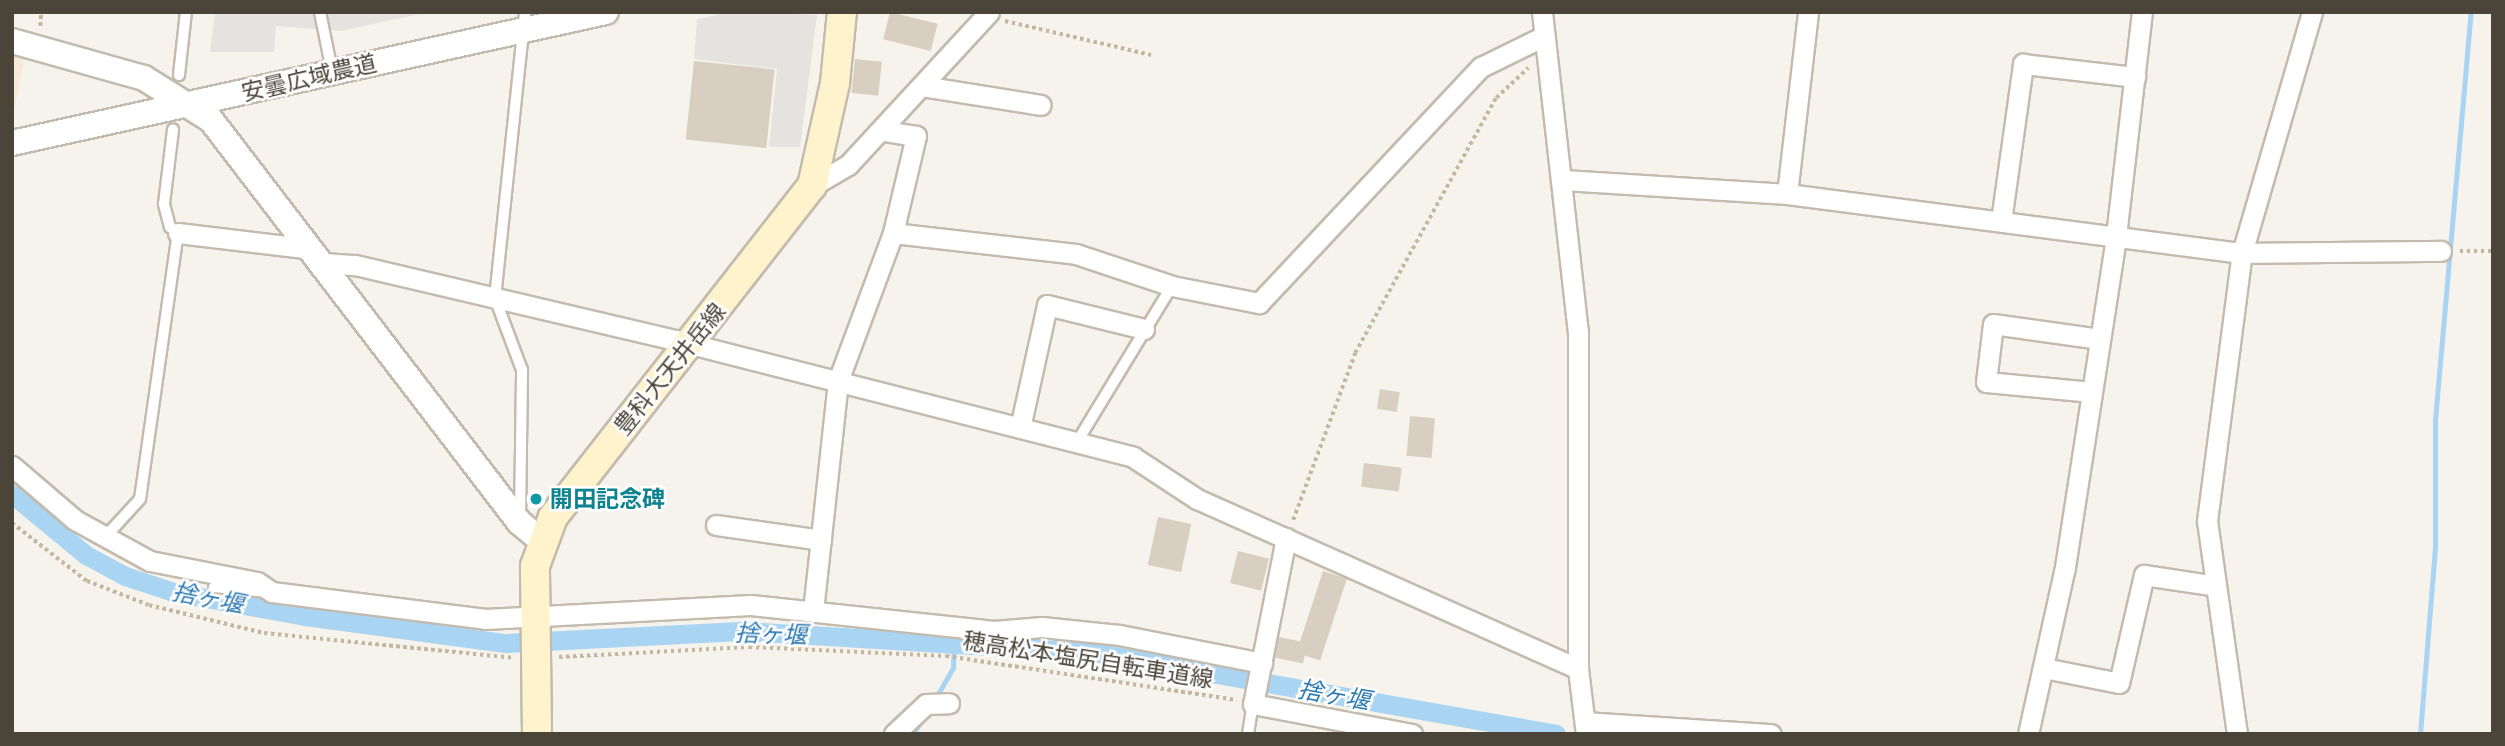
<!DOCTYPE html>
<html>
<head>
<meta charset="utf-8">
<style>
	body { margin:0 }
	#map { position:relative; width:2505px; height:746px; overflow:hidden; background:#f6f3ec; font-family:"Space Grotesk","Noto Sans JP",sans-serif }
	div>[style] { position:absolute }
	.commercial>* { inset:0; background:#f7ead8 }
	.parking>* { inset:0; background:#e5e3e0 }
	.stream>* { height:5px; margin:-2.5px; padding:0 2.5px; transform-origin:2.5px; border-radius:2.5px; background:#a9d4f2 }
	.canal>* { height:19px; margin:-9.5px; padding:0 9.5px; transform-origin:9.5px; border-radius:9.5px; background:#a9d4f2 }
	.building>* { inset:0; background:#d8cfc1; transform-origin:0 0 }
	.path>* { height:3.5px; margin-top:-1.75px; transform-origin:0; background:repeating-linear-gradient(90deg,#c4b79f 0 3.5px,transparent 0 7px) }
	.roads { filter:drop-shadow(2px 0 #c2bbae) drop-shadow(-2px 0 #c2bbae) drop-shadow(0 2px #c2bbae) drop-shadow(0 -2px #c2bbae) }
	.service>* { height:10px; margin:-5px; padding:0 5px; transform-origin:5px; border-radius:5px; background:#fff }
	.minor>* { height:19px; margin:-9.5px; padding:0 9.5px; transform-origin:9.5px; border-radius:9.5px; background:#fff }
	.tertiary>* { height:24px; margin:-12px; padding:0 12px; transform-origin:12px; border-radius:12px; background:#fff }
	.secondary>* { height:28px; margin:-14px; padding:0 14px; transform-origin:14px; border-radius:14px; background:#fff3cd }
	.dots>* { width:19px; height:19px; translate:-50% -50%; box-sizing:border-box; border:4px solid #fff; border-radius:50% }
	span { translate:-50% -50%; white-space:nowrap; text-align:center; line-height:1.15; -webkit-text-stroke:5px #fff; paint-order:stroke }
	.street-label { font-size:23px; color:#4b4439 }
	.culture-label { font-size:23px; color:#0d838f; font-weight:700 }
	.left { translate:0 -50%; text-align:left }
	.water-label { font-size:24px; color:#2e7ab2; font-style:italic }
	.frame { position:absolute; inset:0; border:14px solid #4b4439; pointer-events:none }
</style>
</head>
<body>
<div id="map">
	<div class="commercial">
		<div style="clip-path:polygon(12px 53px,25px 56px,12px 121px)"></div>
	</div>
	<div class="parking">
		<div style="clip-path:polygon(215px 12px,429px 12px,340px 31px,276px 26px,274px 52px,210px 52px)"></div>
		<div style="clip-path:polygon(733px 12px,817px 15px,800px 147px,769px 147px,777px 69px,694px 59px,697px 19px)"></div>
	</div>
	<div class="stream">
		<div style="left:935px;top:699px;width:36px;rotate:-60deg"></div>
		<div style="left:953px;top:668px;width:24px;rotate:-88deg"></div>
		<div style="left:913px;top:734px;width:17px;rotate:-59deg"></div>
		<div style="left:2420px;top:734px;width:188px;rotate:-85.4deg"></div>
		<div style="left:2435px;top:547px;width:127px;rotate:-90deg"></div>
		<div style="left:2435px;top:420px;width:410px;rotate:-85deg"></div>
	</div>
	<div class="canal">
		<div style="left:12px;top:494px;width:96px;rotate:39.5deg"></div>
		<div style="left:86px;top:555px;width:44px;rotate:28.3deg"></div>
		<div style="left:125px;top:576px;width:51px;rotate:18.4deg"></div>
		<div style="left:173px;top:592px;width:134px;rotate:10.3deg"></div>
		<div style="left:305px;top:616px;width:202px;rotate:7.7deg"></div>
		<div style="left:505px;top:643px;width:240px;rotate:-2.9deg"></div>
		<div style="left:745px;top:631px;width:348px;rotate:3.5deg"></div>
		<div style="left:1092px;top:652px;width:471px;rotate:10deg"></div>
	</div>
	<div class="building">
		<div style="left:890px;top:12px;width:49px;height:28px;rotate:14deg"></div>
		<div style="left:855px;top:59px;width:27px;height:34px;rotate:6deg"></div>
		<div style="left:694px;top:61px;width:81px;height:79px;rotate:6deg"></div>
		<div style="left:1380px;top:389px;width:20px;height:20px;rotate:9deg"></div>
		<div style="left:1410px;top:416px;width:25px;height:40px;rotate:5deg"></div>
		<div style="left:1364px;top:463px;width:38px;height:24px;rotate:7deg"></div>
		<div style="left:1158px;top:517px;width:34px;height:49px;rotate:12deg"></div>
		<div style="left:1238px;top:551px;width:32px;height:33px;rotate:14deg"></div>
		<div style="left:1323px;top:571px;width:25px;height:86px;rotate:18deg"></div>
		<div style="left:1279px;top:637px;width:29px;height:21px;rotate:12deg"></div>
	</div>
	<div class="path">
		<div style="left:1005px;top:21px;width:150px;rotate:13.1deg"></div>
		<div style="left:40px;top:26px;width:14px;rotate:-86deg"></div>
		<div style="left:2460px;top:251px;width:33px"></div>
		<div style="left:1293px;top:520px;width:178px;rotate:-69.6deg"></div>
		<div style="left:1355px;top:353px;width:291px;rotate:-61.1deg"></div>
		<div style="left:1496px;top:98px;width:44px;rotate:-43.2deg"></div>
		<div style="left:12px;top:523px;width:95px;rotate:37.7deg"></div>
		<div style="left:87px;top:581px;width:66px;rotate:21.2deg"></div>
		<div style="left:149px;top:605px;width:118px;rotate:13.7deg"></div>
		<div style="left:264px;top:633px;width:250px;rotate:5.7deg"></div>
		<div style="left:559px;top:657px;width:190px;rotate:-3deg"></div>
		<div style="left:749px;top:647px;width:197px;rotate:2.6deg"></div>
		<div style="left:946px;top:656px;width:294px;rotate:8.6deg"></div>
	</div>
	<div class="roads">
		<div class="service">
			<div style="left:320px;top:12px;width:60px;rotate:78.5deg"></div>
			<div style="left:179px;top:75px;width:63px;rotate:-83.7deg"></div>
			<div style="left:1077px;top:442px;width:183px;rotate:-58.7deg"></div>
			<div style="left:520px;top:518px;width:148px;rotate:-89.2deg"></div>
			<div style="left:522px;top:370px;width:77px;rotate:-110.6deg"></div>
			<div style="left:495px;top:298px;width:288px;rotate:-84deg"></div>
			<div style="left:106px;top:536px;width:50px;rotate:-47.4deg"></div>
			<div style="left:140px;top:499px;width:269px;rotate:-81.9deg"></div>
			<div style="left:178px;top:233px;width:10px;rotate:-143deg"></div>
			<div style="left:170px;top:227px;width:24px;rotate:-105deg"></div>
			<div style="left:164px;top:204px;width:75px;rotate:-83.1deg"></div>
			<div style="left:214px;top:587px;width:54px;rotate:5.3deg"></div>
			<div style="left:1248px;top:734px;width:30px;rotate:-81deg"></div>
		</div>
		<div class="minor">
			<div style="left:1542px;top:12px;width:321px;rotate:83.6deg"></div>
			<div style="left:1578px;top:331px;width:338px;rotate:90deg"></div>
			<div style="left:1578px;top:669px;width:65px;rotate:83deg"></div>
			<div style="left:922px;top:86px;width:120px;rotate:9.1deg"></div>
			<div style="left:1565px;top:180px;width:222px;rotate:3.6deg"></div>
			<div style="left:1787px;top:194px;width:459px;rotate:7.4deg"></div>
			<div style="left:2242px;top:253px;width:199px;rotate:-0.6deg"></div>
			<div style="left:812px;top:186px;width:42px;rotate:-30.3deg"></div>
			<div style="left:848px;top:165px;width:208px;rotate:-47.3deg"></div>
			<div style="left:1787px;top:194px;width:183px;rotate:-83.4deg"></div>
			<div style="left:2001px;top:221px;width:159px;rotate:-82deg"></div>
			<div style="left:2023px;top:64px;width:113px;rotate:6.6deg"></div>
			<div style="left:178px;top:233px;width:136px;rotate:6.8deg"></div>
			<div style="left:893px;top:233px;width:184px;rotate:6.5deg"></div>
			<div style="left:1076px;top:254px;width:101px;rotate:18.4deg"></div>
			<div style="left:1172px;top:286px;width:89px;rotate:11.1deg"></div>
			<div style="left:1259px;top:303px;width:324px;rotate:-46.8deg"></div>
			<div style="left:1481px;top:67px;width:70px;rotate:-26.2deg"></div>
			<div style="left:324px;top:263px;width:31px;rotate:4deg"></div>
			<div style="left:355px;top:265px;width:329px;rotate:13.2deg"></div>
			<div style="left:675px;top:340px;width:473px;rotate:14.3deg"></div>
			<div style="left:1133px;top:457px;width:77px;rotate:33.3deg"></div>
			<div style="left:1197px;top:499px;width:417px;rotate:24deg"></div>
			<div style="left:2092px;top:392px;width:106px;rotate:-174.6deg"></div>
			<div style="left:1986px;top:382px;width:58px;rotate:-83.1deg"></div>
			<div style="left:1993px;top:324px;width:108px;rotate:8deg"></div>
			<div style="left:1020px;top:428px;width:126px;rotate:-77.6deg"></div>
			<div style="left:1047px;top:305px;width:100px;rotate:13.9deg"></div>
			<div style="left:12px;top:466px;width:83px;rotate:40.6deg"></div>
			<div style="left:75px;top:520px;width:85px;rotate:28.7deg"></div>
			<div style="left:150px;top:561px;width:109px;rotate:11.1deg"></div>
			<div style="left:257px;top:582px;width:18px;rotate:34deg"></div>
			<div style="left:272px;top:592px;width:215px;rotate:7.2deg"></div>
			<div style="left:485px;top:619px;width:266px;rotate:-3deg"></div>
			<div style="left:751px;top:605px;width:244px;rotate:6.1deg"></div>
			<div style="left:994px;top:631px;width:48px;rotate:-4.8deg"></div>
			<div style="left:1042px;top:627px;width:77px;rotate:5.9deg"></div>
			<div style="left:1119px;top:635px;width:146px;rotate:11.1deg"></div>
			<div style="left:716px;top:525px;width:106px;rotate:8.1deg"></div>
			<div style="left:1286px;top:538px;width:169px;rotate:101.2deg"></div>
			<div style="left:1253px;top:704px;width:162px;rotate:10.7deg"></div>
			<div style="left:813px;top:611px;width:231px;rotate:-83.8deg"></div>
			<div style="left:838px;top:381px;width:158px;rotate:-69.6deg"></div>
			<div style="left:893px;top:233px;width:100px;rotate:-76.7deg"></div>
			<div style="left:916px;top:136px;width:36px;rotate:-171deg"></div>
			<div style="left:2044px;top:668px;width:76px;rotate:11.3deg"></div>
			<div style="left:2119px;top:683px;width:111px;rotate:-77deg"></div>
			<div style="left:2144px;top:575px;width:68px;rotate:8.5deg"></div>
			<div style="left:1585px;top:722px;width:186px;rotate:3.7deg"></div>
			<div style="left:894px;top:734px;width:44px;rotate:-43.2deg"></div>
			<div style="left:926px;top:704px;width:23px;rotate:-2deg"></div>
			<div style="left:2028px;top:734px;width:171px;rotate:-77.5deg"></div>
			<div style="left:2065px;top:567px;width:335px;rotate:-81.2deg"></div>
			<div style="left:2116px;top:236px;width:226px;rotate:-83.4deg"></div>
			<div style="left:2237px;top:734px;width:215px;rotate:-98deg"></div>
			<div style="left:2207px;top:521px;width:270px;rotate:-82.6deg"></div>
			<div style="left:2242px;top:253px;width:251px;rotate:-73.8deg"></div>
		</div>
		<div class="tertiary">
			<div style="left:12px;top:41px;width:137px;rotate:15.7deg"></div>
			<div style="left:144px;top:78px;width:79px;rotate:32.1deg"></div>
			<div style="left:211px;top:120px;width:506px;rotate:52.54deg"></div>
			<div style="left:519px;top:522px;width:31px;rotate:40deg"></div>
			<div style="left:12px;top:143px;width:608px;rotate:-12.44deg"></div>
		</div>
		<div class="secondary">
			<div style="left:537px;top:734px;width:168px;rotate:-90.7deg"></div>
			<div style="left:535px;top:566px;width:52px;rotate:-69.8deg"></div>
			<div style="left:553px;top:517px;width:420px;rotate:-52deg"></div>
			<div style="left:812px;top:186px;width:106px;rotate:-77.4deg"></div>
			<div style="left:835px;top:83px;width:71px;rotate:-84.4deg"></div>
		</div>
	</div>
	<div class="dots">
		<div style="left:536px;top:499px;background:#0f9aa8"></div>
	</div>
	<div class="street-label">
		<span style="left:309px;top:78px;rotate:-13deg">安曇広域農道</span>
		<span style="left:670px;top:369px;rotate:-51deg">豊科大天井岳線</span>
		<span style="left:1088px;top:660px;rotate:9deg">穂高松本塩尻自転車道線</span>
	</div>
	<div class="culture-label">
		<span class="left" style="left:550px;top:499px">開田記念碑</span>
	</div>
	<div class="water-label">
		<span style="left:208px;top:598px;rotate:11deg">捨ヶ堰</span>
		<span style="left:771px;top:634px;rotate:2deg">捨ヶ堰</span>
		<span style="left:1334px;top:695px;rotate:10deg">捨ヶ堰</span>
	</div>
	<div class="frame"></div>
</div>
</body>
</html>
